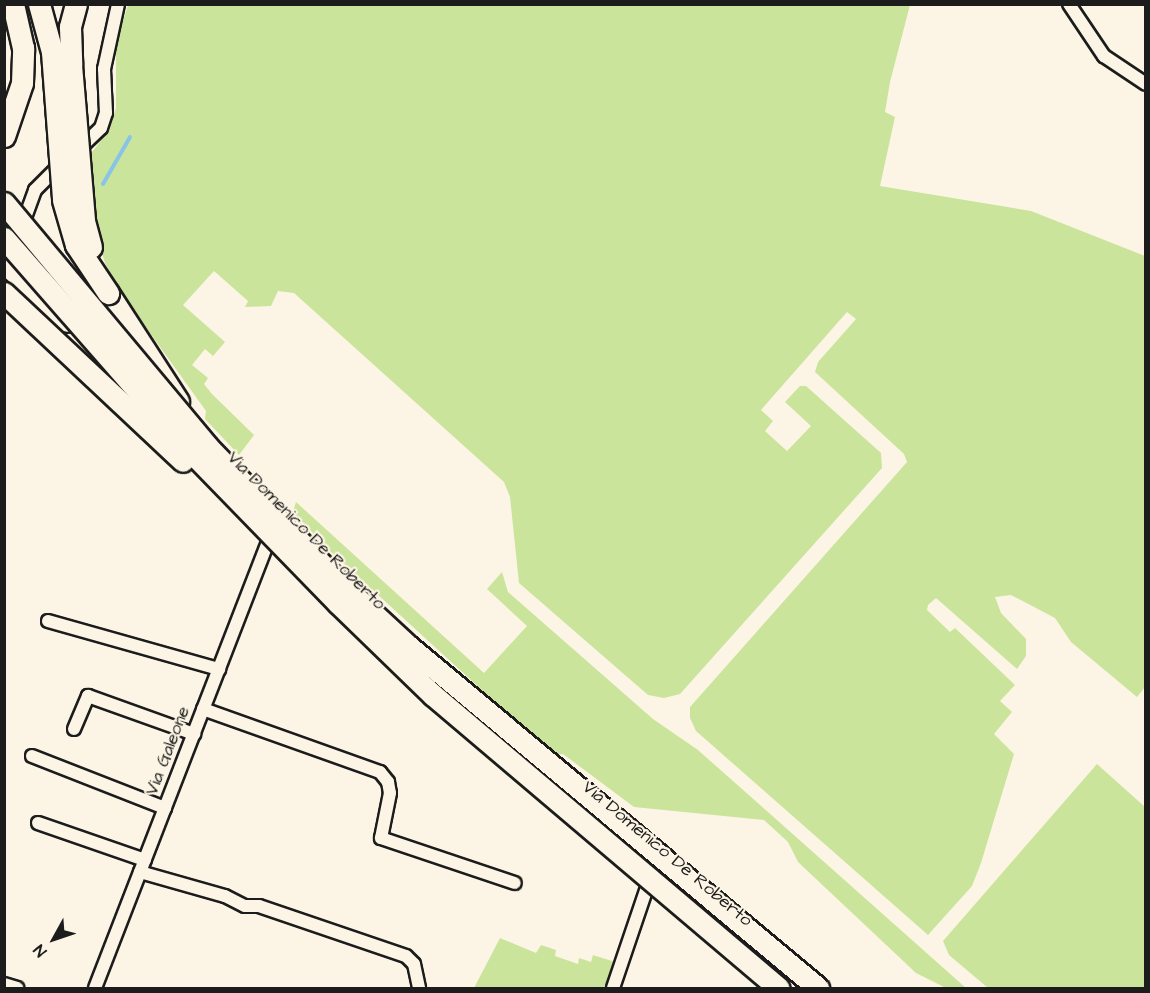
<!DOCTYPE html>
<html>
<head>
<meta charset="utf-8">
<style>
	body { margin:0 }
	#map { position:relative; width:1150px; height:993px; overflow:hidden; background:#fcf5e5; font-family:"Architects Daughter",sans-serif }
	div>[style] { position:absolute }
	.green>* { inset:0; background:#cbe49b }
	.stream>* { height:4px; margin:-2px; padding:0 2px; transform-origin:2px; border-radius:2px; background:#88c4e8 }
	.roads { filter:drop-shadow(2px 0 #1c1c1c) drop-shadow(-2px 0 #1c1c1c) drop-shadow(0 2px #1c1c1c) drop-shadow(0 -2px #1c1c1c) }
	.street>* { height:12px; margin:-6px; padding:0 6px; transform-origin:6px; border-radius:6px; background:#fcf5e5 }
	.highway>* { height:21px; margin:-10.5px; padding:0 10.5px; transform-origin:10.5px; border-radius:10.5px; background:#fcf5e5 }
	.bridges { filter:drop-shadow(2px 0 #1c1c1c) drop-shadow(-2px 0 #1c1c1c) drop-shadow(0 2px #1c1c1c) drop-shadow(0 -2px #1c1c1c) }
	.highway-bridge>* { height:21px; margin:-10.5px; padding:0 10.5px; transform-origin:10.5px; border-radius:10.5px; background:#fcf5e5 }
	span { translate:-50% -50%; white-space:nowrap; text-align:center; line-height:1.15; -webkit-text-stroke:4.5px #fcf5e5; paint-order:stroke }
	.street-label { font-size:18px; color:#1c1c1c }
	.frame { position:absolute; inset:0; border:6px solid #1c1c1c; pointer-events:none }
	.north { position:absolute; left:24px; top:909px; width:60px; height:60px; -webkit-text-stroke:4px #fcf5e5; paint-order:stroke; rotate:230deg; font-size:16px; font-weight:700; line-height:24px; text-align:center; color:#1c1c1c }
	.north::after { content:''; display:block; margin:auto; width:21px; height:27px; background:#1c1c1c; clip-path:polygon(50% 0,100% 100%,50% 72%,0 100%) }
</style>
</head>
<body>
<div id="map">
	<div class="green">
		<div style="clip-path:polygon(128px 5px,910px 5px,890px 82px,885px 112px,895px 117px,880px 186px,1031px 211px,1145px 256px,1145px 687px,1137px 697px,1071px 642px,1055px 618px,1011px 595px,995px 597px,1001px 613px,1026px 639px,1026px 656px,1017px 669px,936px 598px,928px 605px,927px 610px,950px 632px,955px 628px,1015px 685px,1000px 701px,1012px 712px,994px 734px,1014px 754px,981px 863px,972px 886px,928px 935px,696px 731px,690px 718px,690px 707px,907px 462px,904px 454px,815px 372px,818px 362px,856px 319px,847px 312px,761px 410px,773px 421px,765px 431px,787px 451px,811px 426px,785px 402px,800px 386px,806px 386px,881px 453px,882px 468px,680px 694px,664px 698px,648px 695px,519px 583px,510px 497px,504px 482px,294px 293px,278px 291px,271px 306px,245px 307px,248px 301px,214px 271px,183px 305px,225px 342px,213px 356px,205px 349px,192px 365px,208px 378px,204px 384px,212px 394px,254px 435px,239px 455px,205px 419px,206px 411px,122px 294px,105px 263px,92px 220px,89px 156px,109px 130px,116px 108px,116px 43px)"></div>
		<div style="clip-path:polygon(296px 502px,484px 673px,527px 626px,487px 589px,502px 572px,508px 592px,653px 719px,698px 750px,966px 988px,946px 988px,916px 973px,798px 862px,788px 842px,764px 820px,634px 807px,563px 754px,553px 755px,330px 551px,293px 512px)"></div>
		<div style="clip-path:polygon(1097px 764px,1145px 807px,1145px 988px,988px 988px,949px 955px,943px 941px)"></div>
		<div style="clip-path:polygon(500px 938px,536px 953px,541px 945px,556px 950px,555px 956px,578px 964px,579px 958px,591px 962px,593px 955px,615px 962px,606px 988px,474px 988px)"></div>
	</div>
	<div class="stream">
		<div style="left:103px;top:184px;width:54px;rotate:-60.1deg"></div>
	</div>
	<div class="roads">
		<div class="street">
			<div style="left:1069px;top:4px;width:63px;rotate:56.1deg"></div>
			<div style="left:1104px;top:56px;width:50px;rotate:33.7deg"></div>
			<div style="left:77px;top:151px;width:33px;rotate:-44deg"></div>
			<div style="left:101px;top:128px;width:16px;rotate:-72deg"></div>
			<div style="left:106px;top:113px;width:44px;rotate:-92.6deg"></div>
			<div style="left:104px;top:69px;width:66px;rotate:-77.8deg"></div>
			<div style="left:22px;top:226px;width:38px;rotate:-70deg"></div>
			<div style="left:35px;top:190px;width:40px;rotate:-45deg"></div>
			<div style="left:48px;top:621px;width:178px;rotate:15.7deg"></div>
			<div style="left:435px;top:681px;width:84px;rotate:41.6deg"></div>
			<div style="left:203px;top:709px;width:188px;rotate:19.6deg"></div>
			<div style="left:380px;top:772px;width:13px;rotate:51deg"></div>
			<div style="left:388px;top:782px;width:11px;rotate:80deg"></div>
			<div style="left:390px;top:793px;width:46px;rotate:101.3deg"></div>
			<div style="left:381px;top:838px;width:141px;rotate:18.6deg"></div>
			<div style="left:74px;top:729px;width:36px;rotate:-67deg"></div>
			<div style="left:88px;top:696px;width:113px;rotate:19.7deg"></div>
			<div style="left:511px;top:748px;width:376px;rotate:39.6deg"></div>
			<div style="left:32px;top:756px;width:143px;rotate:21.4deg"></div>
			<div style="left:38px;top:823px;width:113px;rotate:19.1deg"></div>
			<div style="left:140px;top:872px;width:88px;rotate:15.8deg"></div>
			<div style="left:225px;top:896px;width:22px;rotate:27deg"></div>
			<div style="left:245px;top:906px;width:14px"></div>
			<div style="left:259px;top:906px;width:155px;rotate:18.8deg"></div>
			<div style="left:406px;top:956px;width:11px;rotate:45deg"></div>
			<div style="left:414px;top:964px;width:25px;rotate:78deg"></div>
			<div style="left:4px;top:984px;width:14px;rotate:17deg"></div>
			<div style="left:95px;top:988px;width:490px;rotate:-68.8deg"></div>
			<div style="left:613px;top:988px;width:118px;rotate:-71.3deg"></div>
		</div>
		<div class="highway">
			<div style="left:4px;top:136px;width:56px;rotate:-71.2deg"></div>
			<div style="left:22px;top:83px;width:35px;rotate:-88deg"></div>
			<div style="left:23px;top:48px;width:45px;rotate:-102.8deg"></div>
			<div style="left:4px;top:262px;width:86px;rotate:43.1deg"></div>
			<div style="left:108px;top:293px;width:129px;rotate:57.1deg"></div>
		</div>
	</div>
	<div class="bridges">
		<div class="highway-bridge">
			<div style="left:39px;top:4px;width:50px;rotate:74.8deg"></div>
			<div style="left:52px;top:52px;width:148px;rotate:85.7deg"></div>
			<div style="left:63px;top:200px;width:47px;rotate:73.9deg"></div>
			<div style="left:76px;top:245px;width:58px;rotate:56.3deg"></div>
			<div style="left:76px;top:4px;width:24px;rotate:105deg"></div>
			<div style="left:70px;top:27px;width:38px;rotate:88deg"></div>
			<div style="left:71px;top:65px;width:157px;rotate:85.2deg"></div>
			<div style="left:84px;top:221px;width:27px;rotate:75deg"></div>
			<div style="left:4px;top:203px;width:317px;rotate:50.1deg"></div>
			<div style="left:207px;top:446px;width:187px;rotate:45.9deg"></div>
			<div style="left:337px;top:580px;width:94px;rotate:42.8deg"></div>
			<div style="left:406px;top:644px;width:537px;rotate:39.86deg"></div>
			<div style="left:4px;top:238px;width:290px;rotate:48.8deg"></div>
			<div style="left:195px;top:456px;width:205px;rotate:45.8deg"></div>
			<div style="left:338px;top:603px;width:132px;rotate:44.1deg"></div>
			<div style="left:433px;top:695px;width:453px;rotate:40.3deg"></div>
			<div style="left:4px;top:293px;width:245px;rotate:43.2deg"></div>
		</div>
	</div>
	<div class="street-label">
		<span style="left:306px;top:531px;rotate:45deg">Via Domenico De Roberto</span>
		<span style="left:168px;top:751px;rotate:-69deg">Via Galeone</span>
		<span style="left:667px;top:854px;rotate:40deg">Via Domenico De Roberto</span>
	</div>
	<div class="frame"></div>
	<div class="north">N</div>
</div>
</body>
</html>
